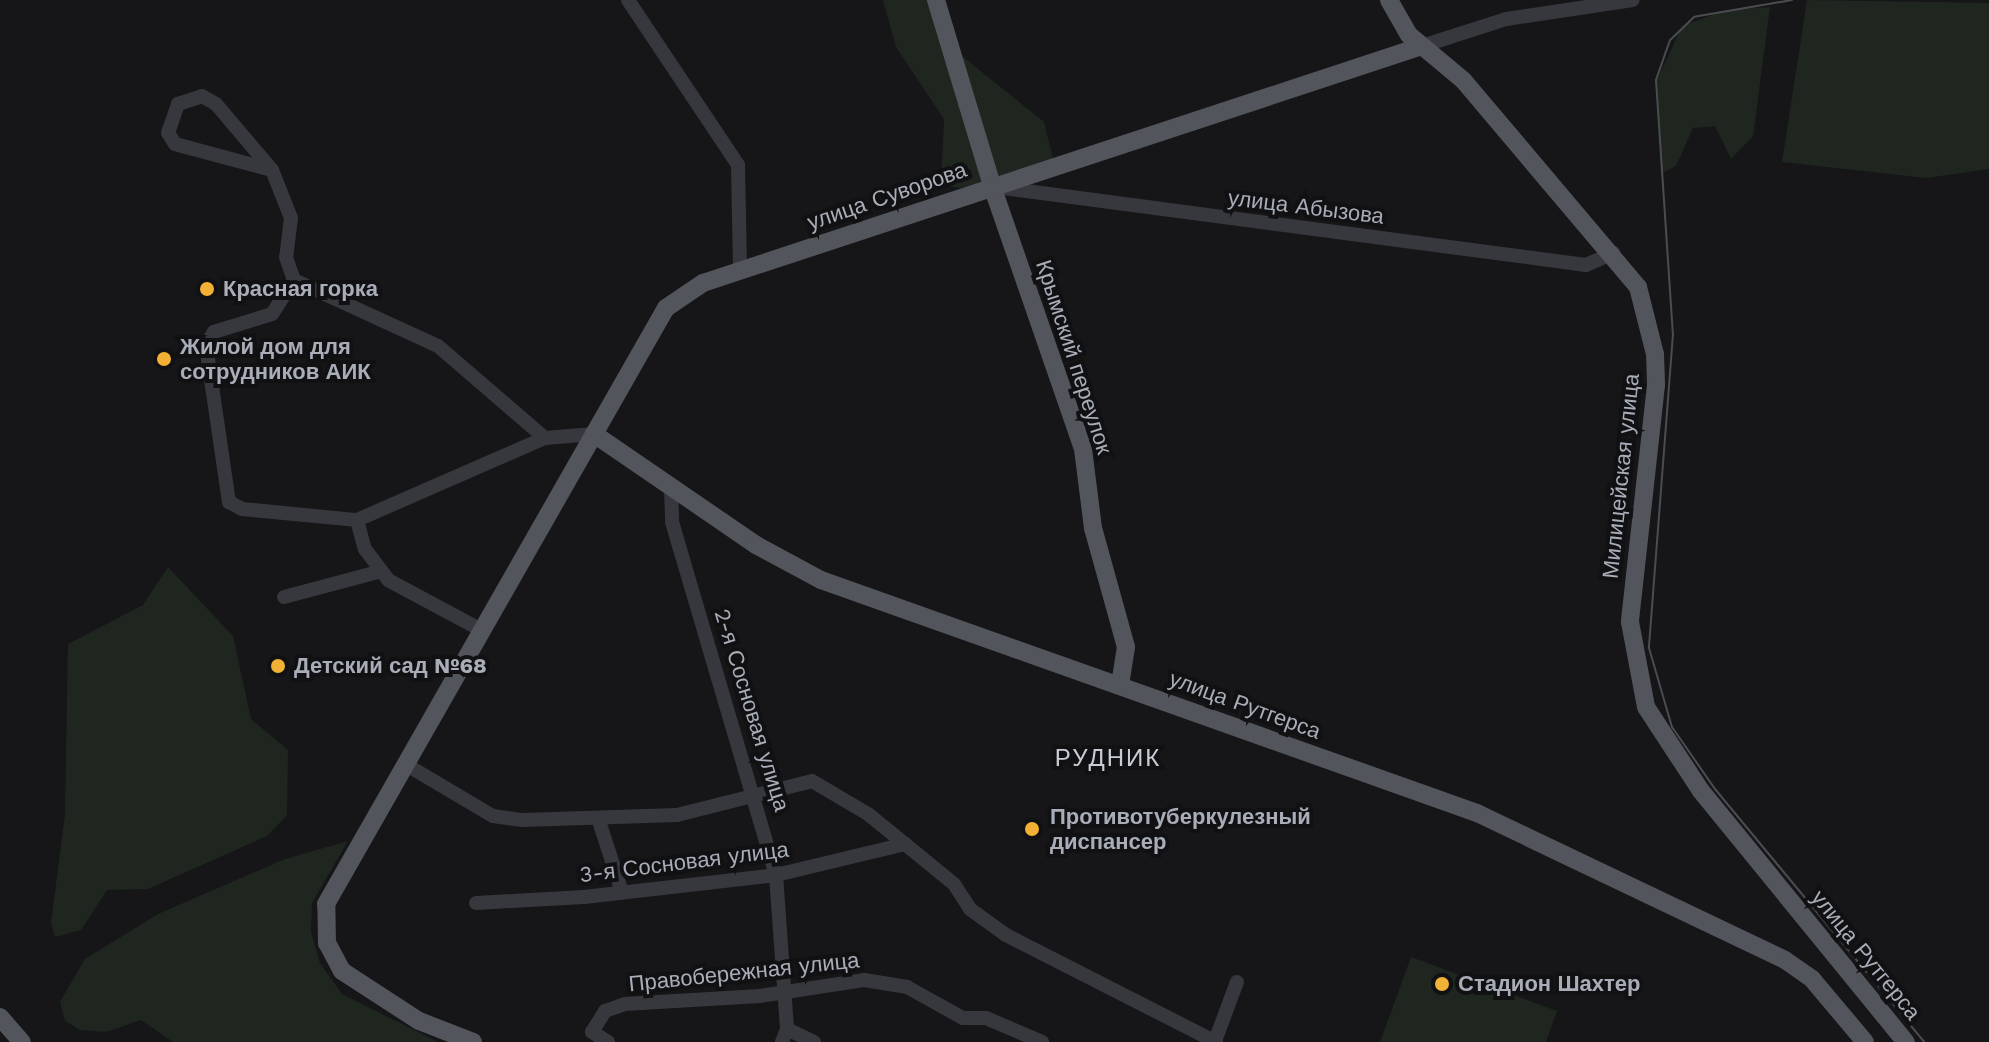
<!DOCTYPE html>
<html>
<head>
<meta charset="utf-8">
<style>
	body { margin:0 }
	#map { position:relative; width:1989px; height:1042px; overflow:hidden; background:#161618; font-family:"Work Sans",sans-serif }
	div>[style] { position:absolute }
	.green>* { inset:0; background:#1e261f }
	.minor>* { height:14px; margin:-7px; padding:0 7px; transform-origin:7px; border-radius:7px; background:#37383d }
	.major>* { height:18px; margin:-9px; padding:0 9px; transform-origin:9px; border-radius:9px; background:#53555c }
	.tram>* { height:2px; margin:-1px; padding:0 1px; transform-origin:1px; border-radius:1px; background:#4a4c52 }
	.dots>* { width:22px; height:22px; translate:-50% -50%; box-sizing:border-box; border:4px solid #111113; border-radius:50% }
	span { translate:-50% -50%; white-space:nowrap; text-align:center; line-height:1.15; -webkit-text-stroke:8px #111113; paint-order:stroke }
	.street-label { font-size:22px; color:#a8adb8 }
	.poi-label { font-size:22px; color:#a8adb8; font-weight:700 }
	.left { translate:0 -50%; text-align:left }
	.neighbourhood-label { font-size:24px; color:#c9ccd4; letter-spacing:2px }
</style>
</head>
<body>
<div id="map">
	<div class="green">
		<div style="clip-path:polygon(883px 0,932px 0,937px 36px,1044px 122px,1054px 162px,961px 188px,941px 185px,944px 119px,896px 47px)"></div>
		<div style="clip-path:polygon(1807px 0,1989px 3px,1989px 169px,1926px 178px,1782px 162px)"></div>
		<div style="clip-path:polygon(1770px 7px,1753px 136px,1731px 159px,1715px 126px,1693px 128px,1676px 166px,1661px 174px,1657px 80px,1682px 26px,1726px 10px)"></div>
		<div style="clip-path:polygon(168px 567px,233px 636px,251px 719px,288px 750px,287px 815px,267px 836px,148px 889px,107px 890px,81px 930px,55px 937px,51px 923px,65px 814px,68px 644px,143px 605px)"></div>
		<div style="clip-path:polygon(348px 841px,312px 903px,311px 932px,320px 963px,342px 994px,438px 1042px,173px 1042px,141px 1020px,106px 1032px,80px 1030px,65px 1021px,60px 1002px,85px 959px,158px 914px,285px 859px)"></div>
		<div style="clip-path:polygon(1411px 957px,1557px 1011px,1546px 1042px,1380px 1042px)"></div>
	</div>
	<div class="minor">
		<div style="left:628px;top:0;width:198px;rotate:56.3deg"></div>
		<div style="left:738px;top:165px;width:106px;rotate:88.9deg"></div>
		<div style="left:1422px;top:46px;width:88px;rotate:-17.8deg"></div>
		<div style="left:1506px;top:19px;width:128px;rotate:-8.5deg"></div>
		<div style="left:272px;top:170px;width:100px;rotate:-165deg"></div>
		<div style="left:175px;top:144px;width:13px;rotate:-122deg"></div>
		<div style="left:168px;top:133px;width:31px;rotate:-71deg"></div>
		<div style="left:178px;top:104px;width:25px;rotate:-18deg"></div>
		<div style="left:202px;top:96px;width:16px;rotate:30deg"></div>
		<div style="left:216px;top:104px;width:87px;rotate:49.7deg"></div>
		<div style="left:272px;top:170px;width:52px;rotate:68.4deg"></div>
		<div style="left:291px;top:218px;width:39px;rotate:97deg"></div>
		<div style="left:286px;top:257px;width:24px;rotate:71deg"></div>
		<div style="left:294px;top:280px;width:40px;rotate:122.9deg"></div>
		<div style="left:272px;top:314px;width:61px;rotate:162.8deg"></div>
		<div style="left:214px;top:332px;width:15px;rotate:122deg"></div>
		<div style="left:206px;top:345px;width:159px;rotate:81.7deg"></div>
		<div style="left:229px;top:502px;width:15px;rotate:28deg"></div>
		<div style="left:242px;top:509px;width:116px;rotate:5.5deg"></div>
		<div style="left:357px;top:520px;width:205px;rotate:-23.6deg"></div>
		<div style="left:996px;top:187px;width:595px;rotate:7.53deg"></div>
		<div style="left:1586px;top:265px;width:30px;rotate:-24deg"></div>
		<div style="left:294px;top:280px;width:158px;rotate:24.6deg"></div>
		<div style="left:438px;top:346px;width:141px;rotate:40.7deg"></div>
		<div style="left:545px;top:438px;width:49px;rotate:-4.7deg"></div>
		<div style="left:671px;top:488px;width:34px;rotate:88deg"></div>
		<div style="left:672px;top:522px;width:368px;rotate:73.6deg"></div>
		<div style="left:776px;top:875px;width:154px;rotate:85.9deg"></div>
		<div style="left:787px;top:1029px;width:14px;rotate:111deg"></div>
		<div style="left:357px;top:520px;width:30px;rotate:75deg"></div>
		<div style="left:365px;top:549px;width:39px;rotate:53deg"></div>
		<div style="left:388px;top:580px;width:108px;rotate:28.2deg"></div>
		<div style="left:284px;top:597px;width:101px;rotate:-14.9deg"></div>
		<div style="left:405px;top:764px;width:102px;rotate:30.6deg"></div>
		<div style="left:493px;top:816px;width:30px;rotate:8deg"></div>
		<div style="left:523px;top:820px;width:154px;rotate:-1.9deg"></div>
		<div style="left:677px;top:815px;width:139px;rotate:-14.1deg"></div>
		<div style="left:812px;top:781px;width:65px;rotate:30.5deg"></div>
		<div style="left:868px;top:814px;width:48px;rotate:39deg"></div>
		<div style="left:599px;top:821px;width:75px;rotate:72.1deg"></div>
		<div style="left:476px;top:903px;width:108px;rotate:-3.2deg"></div>
		<div style="left:584px;top:897px;width:193px;rotate:-6.5deg"></div>
		<div style="left:776px;top:875px;width:133px;rotate:-13.5deg"></div>
		<div style="left:905px;top:844px;width:63px;rotate:39.2deg"></div>
		<div style="left:954px;top:884px;width:30px;rotate:57deg"></div>
		<div style="left:970px;top:909px;width:44px;rotate:35.8deg"></div>
		<div style="left:1006px;top:935px;width:236px;rotate:27deg"></div>
		<div style="left:787px;top:1029px;width:30px;rotate:26deg"></div>
		<div style="left:1215px;top:1041px;width:63px;rotate:-69.6deg"></div>
		<div style="left:608px;top:1042px;width:19px;rotate:-148deg"></div>
		<div style="left:592px;top:1032px;width:25px;rotate:-58deg"></div>
		<div style="left:605px;top:1011px;width:21px;rotate:-19deg"></div>
		<div style="left:625px;top:1004px;width:135px;rotate:-3.4deg"></div>
		<div style="left:760px;top:996px;width:105px;rotate:-8.7deg"></div>
		<div style="left:864px;top:980px;width:44px;rotate:9.2deg"></div>
		<div style="left:907px;top:987px;width:64px;rotate:29deg"></div>
		<div style="left:963px;top:1018px;width:23px"></div>
		<div style="left:986px;top:1018px;width:61px;rotate:23.2deg"></div>
	</div>
	<div class="major">
		<div style="left:936px;top:0;width:194px;rotate:73.2deg"></div>
		<div style="left:992px;top:186px;width:278px;rotate:70.9deg"></div>
		<div style="left:1083px;top:449px;width:80px;rotate:82.8deg"></div>
		<div style="left:1093px;top:528px;width:123px;rotate:74.5deg"></div>
		<div style="left:1126px;top:647px;width:38px;rotate:99deg"></div>
		<div style="left:1389px;top:0;width:40px;rotate:60.3deg"></div>
		<div style="left:1409px;top:35px;width:70px;rotate:39.8deg"></div>
		<div style="left:1463px;top:80px;width:271px;rotate:49.8deg"></div>
		<div style="left:1638px;top:287px;width:69px;rotate:75.8deg"></div>
		<div style="left:1655px;top:354px;width:31px;rotate:88deg"></div>
		<div style="left:1656px;top:385px;width:238px;rotate:96.3deg"></div>
		<div style="left:1630px;top:622px;width:86px;rotate:79.3deg"></div>
		<div style="left:1646px;top:707px;width:100px;rotate:56.8deg"></div>
		<div style="left:1701px;top:791px;width:324px;rotate:50.8deg"></div>
		<div style="left:594px;top:434px;width:196px;rotate:34.4deg"></div>
		<div style="left:756px;top:545px;width:74px;rotate:28.3deg"></div>
		<div style="left:821px;top:580px;width:696px;rotate:19.55deg"></div>
		<div style="left:1477px;top:813px;width:341px;rotate:25.5deg"></div>
		<div style="left:1785px;top:960px;width:33px;rotate:35deg"></div>
		<div style="left:1812px;top:979px;width:82px;rotate:49.9deg"></div>
		<div style="left:0;top:1017px;width:33px;rotate:49deg"></div>
		<div style="left:473px;top:1042px;width:58px;rotate:-158.7deg"></div>
		<div style="left:419px;top:1021px;width:92px;rotate:-147deg"></div>
		<div style="left:342px;top:971px;width:32px;rotate:-118deg"></div>
		<div style="left:327px;top:943px;width:39px;rotate:-91deg"></div>
		<div style="left:326px;top:904px;width:686px;rotate:-60.3deg"></div>
		<div style="left:666px;top:308px;width:45px;rotate:-34deg"></div>
		<div style="left:703px;top:283px;width:757px;rotate:-18.24deg"></div>
	</div>
	<div class="tram">
		<div style="left:1792px;top:0;width:99px;rotate:170.2deg"></div>
		<div style="left:1694px;top:17px;width:33px;rotate:136deg"></div>
		<div style="left:1670px;top:40px;width:42px;rotate:109.3deg"></div>
		<div style="left:1656px;top:80px;width:255px;rotate:86.2deg"></div>
		<div style="left:1673px;top:334px;width:315px;rotate:94.4deg"></div>
		<div style="left:1649px;top:648px;width:82px;rotate:73.8deg"></div>
		<div style="left:1672px;top:727px;width:75px;rotate:55.3deg"></div>
		<div style="left:1715px;top:789px;width:328px;rotate:50.4deg"></div>
	</div>
	<div class="dots">
		<div style="left:207px;top:289px;background:#f2b134"></div>
		<div style="left:164px;top:359px;background:#f2b134"></div>
		<div style="left:278px;top:666px;background:#f2b134"></div>
		<div style="left:1032px;top:829px;background:#f2b134"></div>
		<div style="left:1442px;top:984px;background:#f2b134"></div>
	</div>
	<div class="street-label">
		<span style="left:887px;top:196px;rotate:-19deg">улица Суворова</span>
		<span style="left:1306px;top:207px;rotate:7deg">улица Абызова</span>
		<span style="left:1074px;top:357px;rotate:72deg">Крымский переулок</span>
		<span style="left:1621px;top:476px;rotate:-84deg">Милицейская улица</span>
		<span style="left:1245px;top:705px;rotate:20deg">улица Рутгерса</span>
		<span style="left:752px;top:710px;rotate:73deg">2-я Сосновая улица</span>
		<span style="left:684px;top:862px;rotate:-7deg">3-я Сосновая улица</span>
		<span style="left:1866px;top:955px;rotate:51deg">улица Рутгерса</span>
		<span style="left:744px;top:972px;rotate:-6deg">Правобережная улица</span>
	</div>
	<div class="poi-label">
		<span class="left" style="left:223px;top:289px">Красная горка</span>
		<span class="left" style="left:180px;top:359px">Жилой дом для<br>сотрудников АИК</span>
		<span class="left" style="left:294px;top:666px">Детский сад №68</span>
		<span class="left" style="left:1050px;top:829px">Противотуберкулезный<br>диспансер</span>
		<span class="left" style="left:1458px;top:984px">Стадион Шахтер</span>
	</div>
	<div class="neighbourhood-label">
		<span style="left:1108px;top:759px">РУДНИК</span>
	</div>
</div>
</body>
</html>
